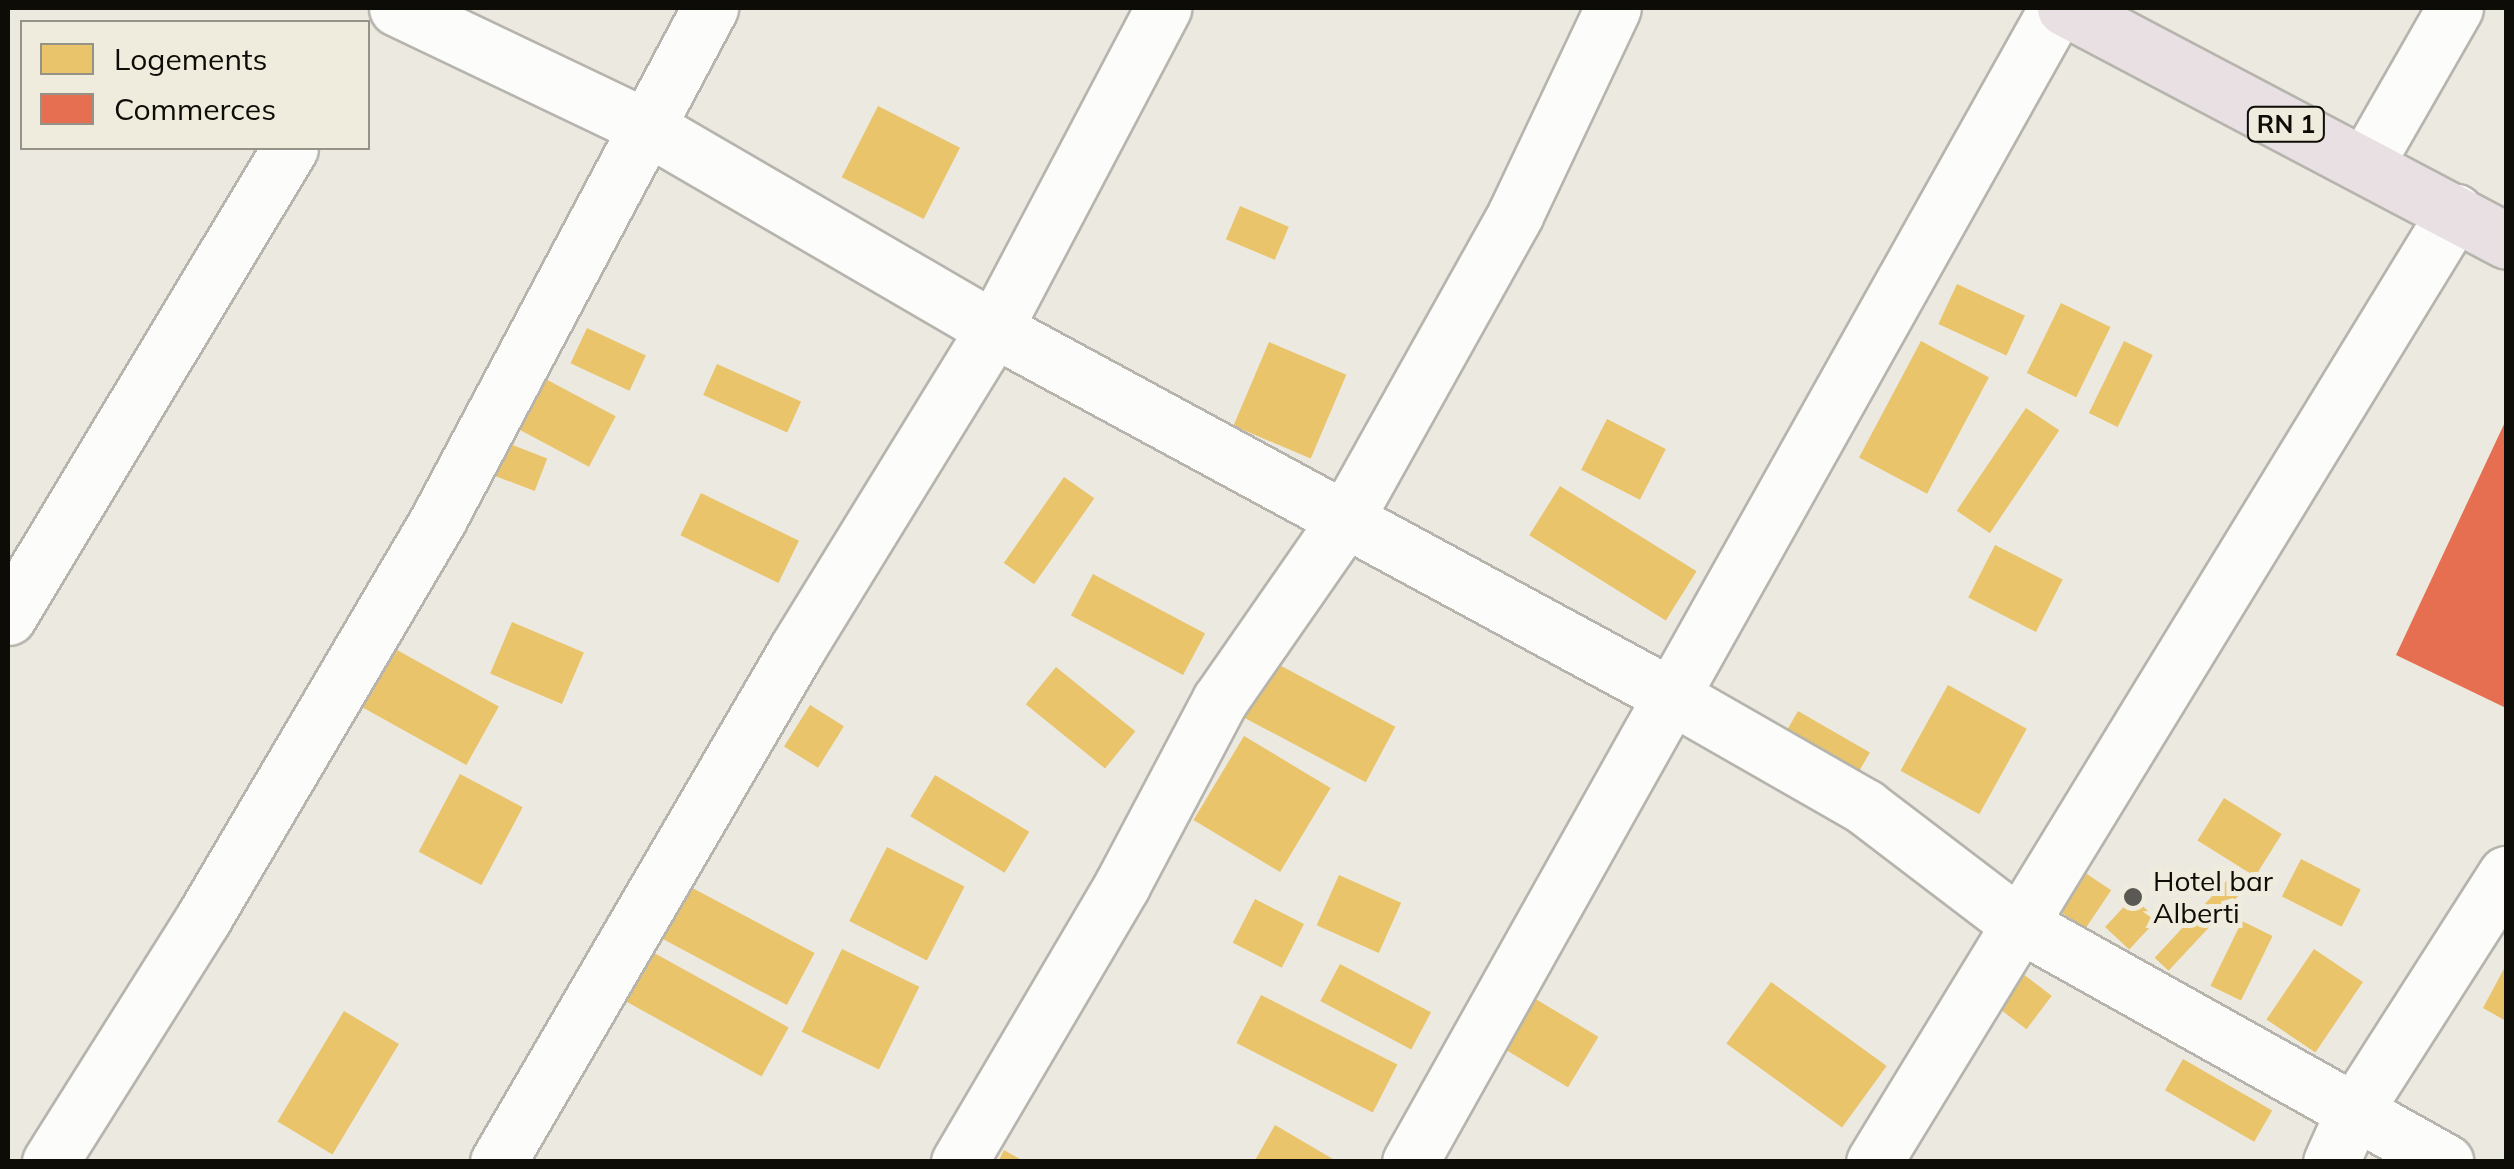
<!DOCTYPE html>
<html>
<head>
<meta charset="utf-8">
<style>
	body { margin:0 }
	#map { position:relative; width:2514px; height:1169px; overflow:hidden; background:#ece9e1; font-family:Mulish,sans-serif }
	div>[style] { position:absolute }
	.homes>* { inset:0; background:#e9c46a; transform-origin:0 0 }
	.shops>* { inset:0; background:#e76f51 }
	.roads { filter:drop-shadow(2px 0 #b6b4ad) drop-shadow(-2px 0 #b6b4ad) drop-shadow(0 2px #b6b4ad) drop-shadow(0 -2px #b6b4ad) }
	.minor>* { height:55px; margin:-27.5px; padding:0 27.5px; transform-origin:27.5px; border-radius:27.5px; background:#fcfcfa }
	.highway>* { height:55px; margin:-27.5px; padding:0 27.5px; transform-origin:27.5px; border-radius:27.5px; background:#e9e0e4 }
	.dots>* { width:28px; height:28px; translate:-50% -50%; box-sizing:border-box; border:5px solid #f0ecdd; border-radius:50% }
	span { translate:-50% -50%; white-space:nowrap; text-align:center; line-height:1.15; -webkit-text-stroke:10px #f0ecdd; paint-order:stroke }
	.shield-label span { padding:2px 8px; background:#f0ecdd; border:2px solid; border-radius:8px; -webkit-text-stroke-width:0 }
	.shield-label { font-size:25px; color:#0d0c07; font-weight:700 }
	.poi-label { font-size:28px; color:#0d0c07 }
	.left { translate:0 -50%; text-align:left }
	.frame { position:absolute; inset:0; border:10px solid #0d0c07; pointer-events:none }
	.legend { position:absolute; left:20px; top:20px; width:350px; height:130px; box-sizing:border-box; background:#f0ecdd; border:2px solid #959287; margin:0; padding:12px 18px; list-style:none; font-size:30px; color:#0d0c07 }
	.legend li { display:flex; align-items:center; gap:20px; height:50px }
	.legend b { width:50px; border:2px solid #959287 }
</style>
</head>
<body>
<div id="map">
	<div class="homes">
		<div style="left:878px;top:106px;width:92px;height:80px;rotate:27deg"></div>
		<div style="left:1240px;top:206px;width:53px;height:36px;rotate:23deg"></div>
		<div style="left:1957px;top:284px;width:75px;height:44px;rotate:25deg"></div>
		<div style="left:2061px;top:303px;width:55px;height:78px;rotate:26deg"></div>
		<div style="left:587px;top:328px;width:65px;height:39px;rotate:25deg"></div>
		<div style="left:1921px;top:341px;width:77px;height:132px;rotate:28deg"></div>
		<div style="left:2124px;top:341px;width:32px;height:80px;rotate:26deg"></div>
		<div style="left:1269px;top:342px;width:84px;height:91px;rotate:23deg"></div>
		<div style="left:717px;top:364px;width:92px;height:34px;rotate:24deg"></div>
		<div style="left:538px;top:375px;width:88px;height:57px;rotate:28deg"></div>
		<div style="left:2026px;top:408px;width:40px;height:124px;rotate:34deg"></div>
		<div style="left:1607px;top:419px;width:66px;height:57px;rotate:27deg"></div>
		<div style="left:494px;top:438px;width:57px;height:35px;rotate:21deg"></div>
		<div style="left:1064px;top:477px;width:37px;height:105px;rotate:35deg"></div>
		<div style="left:1560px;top:486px;width:161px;height:58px;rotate:32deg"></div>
		<div style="left:701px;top:493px;width:109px;height:47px;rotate:26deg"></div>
		<div style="left:1995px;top:545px;width:76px;height:59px;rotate:27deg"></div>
		<div style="left:1093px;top:574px;width:127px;height:47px;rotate:28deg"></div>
		<div style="left:512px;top:622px;width:78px;height:56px;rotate:23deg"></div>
		<div style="left:379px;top:640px;width:137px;height:67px;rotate:29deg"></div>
		<div style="left:1270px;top:660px;width:142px;height:63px;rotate:28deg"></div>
		<div style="left:1056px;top:667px;width:102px;height:48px;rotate:39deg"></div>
		<div style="left:1948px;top:685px;width:90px;height:98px;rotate:29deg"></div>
		<div style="left:810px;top:705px;width:40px;height:49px;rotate:32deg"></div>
		<div style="left:1798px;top:711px;width:83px;height:30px;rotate:30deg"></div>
		<div style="left:1244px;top:736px;width:101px;height:98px;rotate:31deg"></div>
		<div style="left:460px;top:774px;width:71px;height:88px;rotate:28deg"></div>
		<div style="left:935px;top:775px;width:110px;height:48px;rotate:31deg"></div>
		<div style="left:2224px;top:798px;width:68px;height:50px;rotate:32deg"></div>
		<div style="left:887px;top:847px;width:87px;height:83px;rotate:27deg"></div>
		<div style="left:2301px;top:859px;width:67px;height:42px;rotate:27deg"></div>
		<div style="left:2078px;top:868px;width:40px;height:46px;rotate:34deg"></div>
		<div style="left:1339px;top:875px;width:68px;height:55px;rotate:24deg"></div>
		<div style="left:2229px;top:878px;width:19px;height:109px;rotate:43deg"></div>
		<div style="left:683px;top:883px;width:149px;height:59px;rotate:28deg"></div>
		<div style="left:2133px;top:897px;width:33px;height:41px;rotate:43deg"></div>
		<div style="left:1255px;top:899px;width:55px;height:49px;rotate:27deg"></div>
		<div style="left:2242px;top:921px;width:34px;height:72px;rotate:26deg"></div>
		<div style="left:647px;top:949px;width:162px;height:56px;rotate:29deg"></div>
		<div style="left:842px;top:949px;width:86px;height:92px;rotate:26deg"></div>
		<div style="left:2314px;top:949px;width:59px;height:85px;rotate:34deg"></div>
		<div style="left:1340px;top:964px;width:103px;height:42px;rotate:28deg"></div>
		<div style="clip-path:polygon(2506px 965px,2506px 1021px,2483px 1008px)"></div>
		<div style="left:2023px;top:974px;width:36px;height:42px;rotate:37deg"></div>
		<div style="left:1771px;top:982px;width:143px;height:76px;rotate:36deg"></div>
		<div style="left:1261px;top:995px;width:153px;height:54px;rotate:27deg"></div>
		<div style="left:1529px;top:995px;width:81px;height:59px;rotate:31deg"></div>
		<div style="left:344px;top:1011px;width:64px;height:129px;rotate:31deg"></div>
		<div style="left:2183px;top:1059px;width:103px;height:36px;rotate:30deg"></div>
		<div style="clip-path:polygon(1275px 1125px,1338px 1162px,1254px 1162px)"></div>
		<div style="clip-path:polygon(1004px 1150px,1025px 1162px,998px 1162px)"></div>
	</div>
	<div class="shops">
		<div style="clip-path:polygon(2506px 420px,2506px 708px,2396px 655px)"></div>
	</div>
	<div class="roads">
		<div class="minor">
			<div style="left:397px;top:8px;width:277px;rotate:25.5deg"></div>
			<div style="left:647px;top:127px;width:402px;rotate:30.2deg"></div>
			<div style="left:994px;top:329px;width:775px;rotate:28.45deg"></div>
			<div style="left:1675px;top:698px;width:219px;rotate:29.8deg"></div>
			<div style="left:1865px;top:807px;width:190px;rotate:37.3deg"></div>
			<div style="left:2016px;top:922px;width:492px;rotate:29.2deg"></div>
			<div style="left:2365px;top:165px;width:181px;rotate:-60.2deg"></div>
			<div style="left:8px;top:617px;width:547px;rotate:-58.98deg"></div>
			<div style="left:50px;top:1162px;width:287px;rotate:-57.8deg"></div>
			<div style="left:203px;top:919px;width:465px;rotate:-59.5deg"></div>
			<div style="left:439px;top:518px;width:578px;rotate:-62.02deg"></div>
			<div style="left:498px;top:1162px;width:594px;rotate:-59.76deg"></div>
			<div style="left:797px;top:649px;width:376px;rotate:-58.4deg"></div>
			<div style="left:994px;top:329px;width:363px;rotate:-62.2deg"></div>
			<div style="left:959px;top:1162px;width:321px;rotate:-59.5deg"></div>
			<div style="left:1122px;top:885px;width:209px;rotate:-62.1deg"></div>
			<div style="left:1220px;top:700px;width:216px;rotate:-55.2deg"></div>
			<div style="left:1343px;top:523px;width:353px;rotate:-60.8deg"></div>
			<div style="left:1515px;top:215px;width:229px;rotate:-64.7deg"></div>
			<div style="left:1410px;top:1162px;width:1323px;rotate:-60.72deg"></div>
			<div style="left:1874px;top:1162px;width:1114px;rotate:-58.55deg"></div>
			<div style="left:2331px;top:1162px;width:54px;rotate:-65.8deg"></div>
			<div style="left:2353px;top:1113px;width:284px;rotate:-57.4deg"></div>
		</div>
		<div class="highway">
			<div style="left:2065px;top:8px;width:499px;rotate:27.8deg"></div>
		</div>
	</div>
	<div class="dots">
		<div style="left:2133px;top:897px;background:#5b5953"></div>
	</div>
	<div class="shield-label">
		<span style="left:2286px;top:124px">RN 1</span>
	</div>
	<div class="poi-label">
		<span class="left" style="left:2153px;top:897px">Hotel bar<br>Alberti</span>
	</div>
	<div class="frame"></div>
	<ul class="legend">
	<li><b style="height:28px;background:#e9c46a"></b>Logements</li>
	<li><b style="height:28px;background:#e76f51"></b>Commerces</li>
	</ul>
</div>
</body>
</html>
